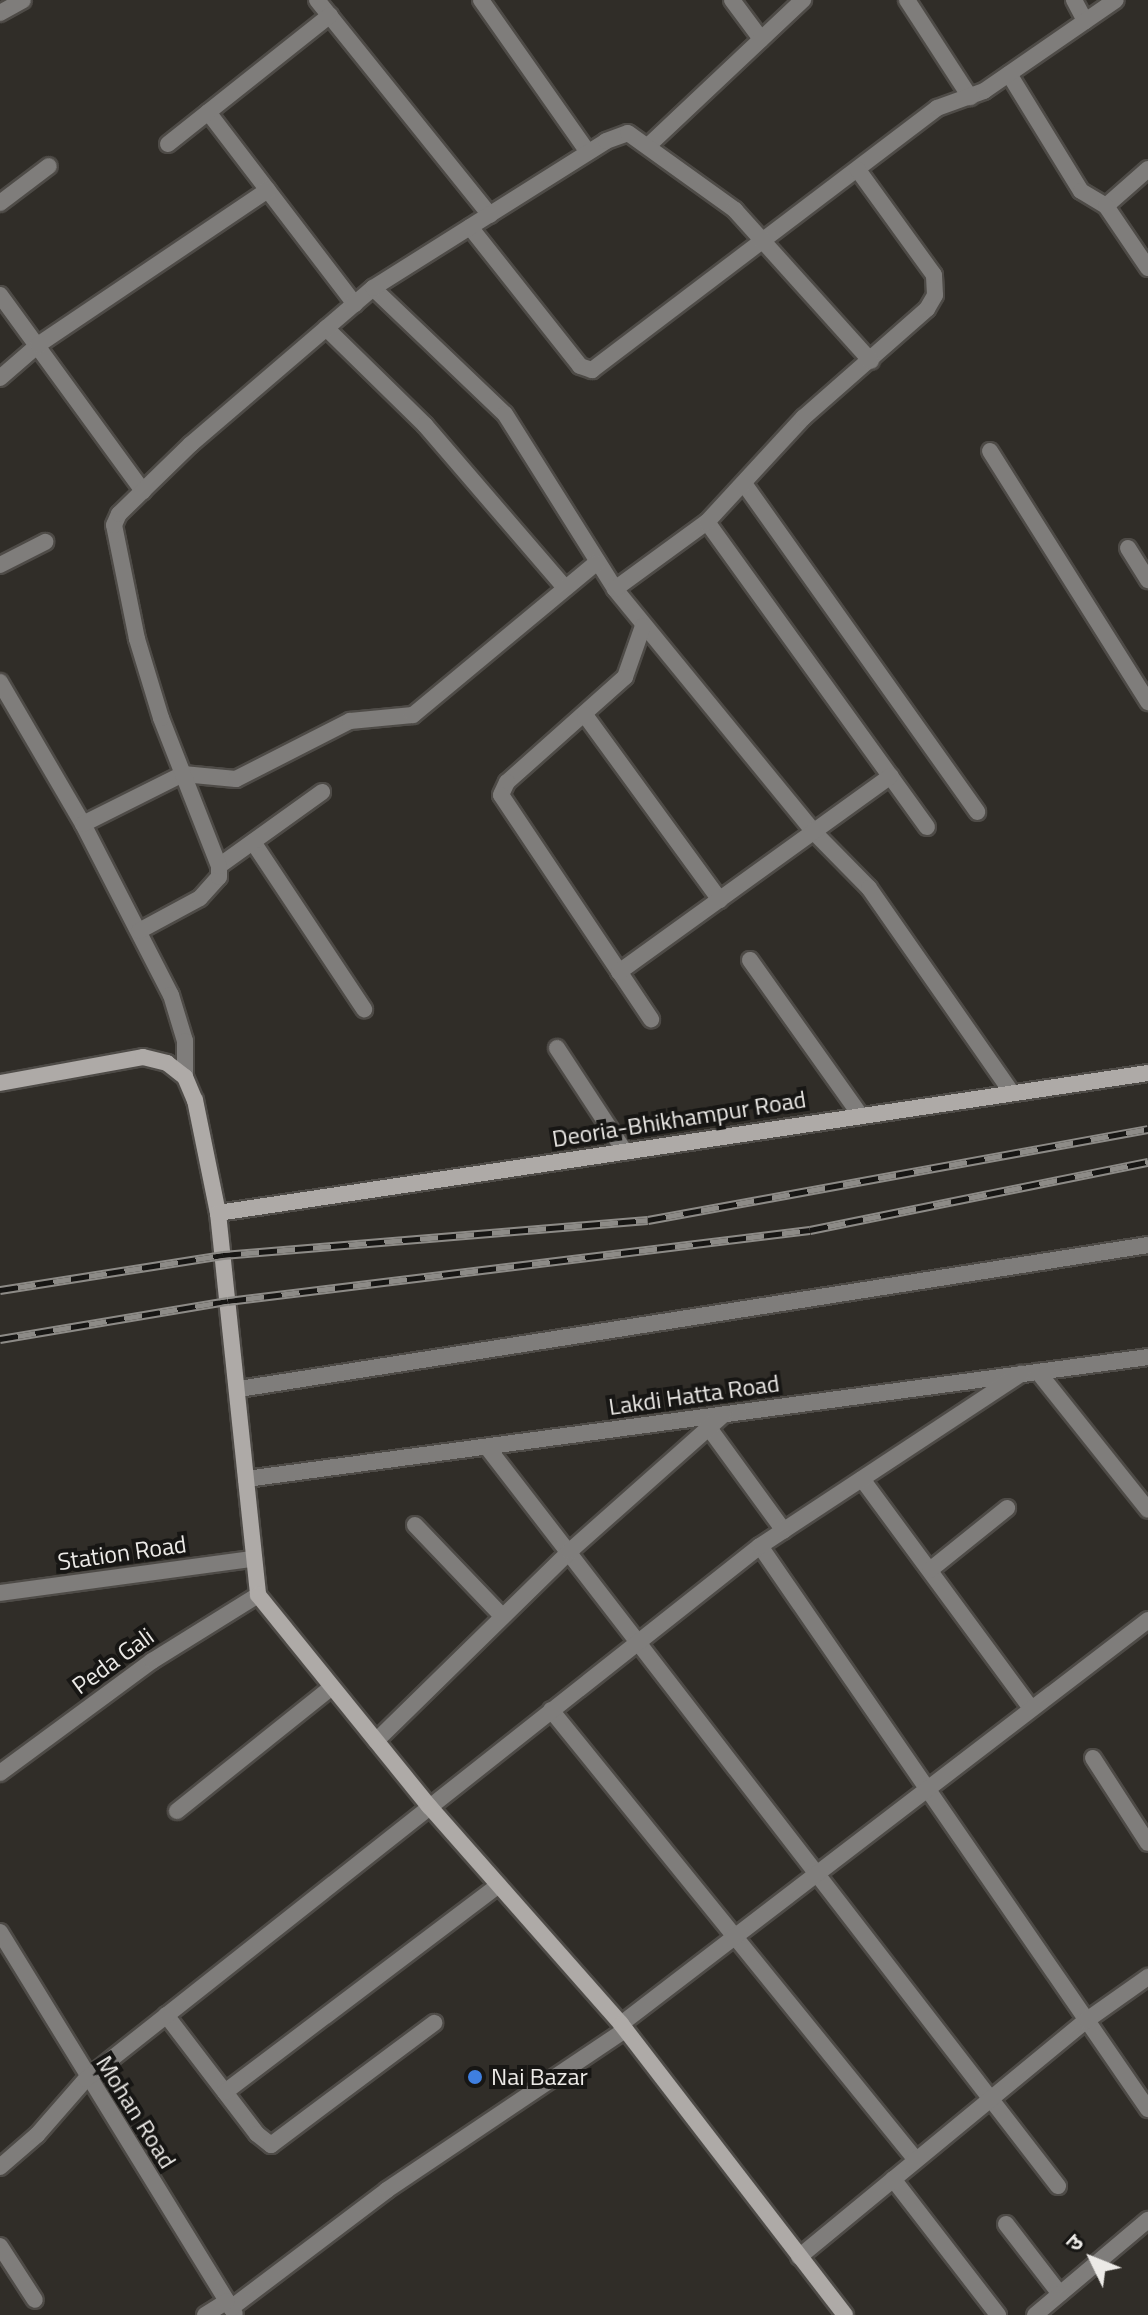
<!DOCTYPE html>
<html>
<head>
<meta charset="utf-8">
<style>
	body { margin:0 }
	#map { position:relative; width:1148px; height:2315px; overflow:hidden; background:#302d28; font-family:"Titillium Web","Noto Sans Devanagari",sans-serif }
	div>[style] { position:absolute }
	.roads { filter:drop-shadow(2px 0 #4e4b47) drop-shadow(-2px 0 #4e4b47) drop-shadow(0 2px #4e4b47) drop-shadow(0 -2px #4e4b47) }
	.minor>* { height:16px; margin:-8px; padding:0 8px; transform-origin:8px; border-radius:8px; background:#7f7d7b }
	.tertiary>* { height:16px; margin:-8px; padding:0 8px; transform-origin:8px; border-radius:8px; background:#7f7d7b }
	.secondary>* { height:16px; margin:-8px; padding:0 8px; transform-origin:8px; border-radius:8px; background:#aeaaa7 }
	.rail>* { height:9px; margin-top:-4.5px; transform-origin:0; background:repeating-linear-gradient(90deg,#171614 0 18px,#8d8b87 0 36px); box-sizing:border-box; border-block:2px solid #8d8b87 }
	.dots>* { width:22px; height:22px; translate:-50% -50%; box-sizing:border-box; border:4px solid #171614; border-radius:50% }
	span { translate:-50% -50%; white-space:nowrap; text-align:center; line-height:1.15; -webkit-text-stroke:8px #171614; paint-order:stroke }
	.street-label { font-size:24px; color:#eceae7 }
	.poi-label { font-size:24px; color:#eceae7 }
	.left { translate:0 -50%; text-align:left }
	.north { position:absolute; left:1052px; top:2219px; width:80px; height:80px; -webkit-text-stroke:6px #171614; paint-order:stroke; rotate:313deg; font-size:22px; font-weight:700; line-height:32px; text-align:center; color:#eceae7 }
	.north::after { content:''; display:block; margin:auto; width:28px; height:36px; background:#eceae7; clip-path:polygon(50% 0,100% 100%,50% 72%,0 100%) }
</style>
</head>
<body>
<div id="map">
	<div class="roads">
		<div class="minor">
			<div style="left:317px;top:0;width:276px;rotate:51.2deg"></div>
			<div style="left:481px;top:0;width:186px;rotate:54.9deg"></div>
			<div style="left:732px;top:0;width:49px;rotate:53.4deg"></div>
			<div style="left:907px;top:0;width:116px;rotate:57deg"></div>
			<div style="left:1074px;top:0;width:24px;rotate:62deg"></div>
			<div style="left:0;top:13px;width:26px;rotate:-29deg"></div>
			<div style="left:1009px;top:74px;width:137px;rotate:58.4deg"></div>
			<div style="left:1081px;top:191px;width:29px;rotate:31deg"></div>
			<div style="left:208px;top:112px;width:242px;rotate:52.6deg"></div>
			<div style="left:168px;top:144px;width:207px;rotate:-38.5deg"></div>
			<div style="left:649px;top:145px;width:212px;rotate:-43.3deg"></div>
			<div style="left:1148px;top:169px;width:56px;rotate:138.6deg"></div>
			<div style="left:1106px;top:206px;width:75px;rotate:55.9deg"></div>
			<div style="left:0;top:203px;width:61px;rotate:-37.1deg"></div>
			<div style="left:470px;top:227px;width:177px;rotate:51.6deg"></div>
			<div style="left:580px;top:366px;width:13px;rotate:18deg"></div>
			<div style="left:592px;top:370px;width:433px;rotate:-37.2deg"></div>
			<div style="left:937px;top:108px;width:50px;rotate:-19.9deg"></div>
			<div style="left:984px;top:91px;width:160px;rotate:-34.6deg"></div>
			<div style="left:373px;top:288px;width:182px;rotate:43.7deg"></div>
			<div style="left:505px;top:414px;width:207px;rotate:57.8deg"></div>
			<div style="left:615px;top:589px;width:314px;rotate:50.7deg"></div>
			<div style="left:814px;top:832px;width:78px;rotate:45.5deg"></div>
			<div style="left:869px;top:888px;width:250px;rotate:55.1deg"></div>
			<div style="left:0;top:295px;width:243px;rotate:53.9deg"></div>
			<div style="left:326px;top:328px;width:139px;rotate:44.4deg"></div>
			<div style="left:425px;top:425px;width:215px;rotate:49.3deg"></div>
			<div style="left:0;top:378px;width:50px;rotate:-41deg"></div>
			<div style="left:38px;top:345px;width:277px;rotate:-34deg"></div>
			<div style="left:990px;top:451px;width:297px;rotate:57.8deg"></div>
			<div style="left:745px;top:485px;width:401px;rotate:54.6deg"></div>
			<div style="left:707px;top:522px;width:376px;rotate:54.2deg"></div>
			<div style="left:1128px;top:548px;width:38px;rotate:58deg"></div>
			<div style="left:0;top:565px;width:51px;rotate:-27.1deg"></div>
			<div style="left:615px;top:589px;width:114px;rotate:-36.1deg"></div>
			<div style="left:707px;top:522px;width:142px;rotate:-47.3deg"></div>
			<div style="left:803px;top:418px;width:165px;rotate:-41.3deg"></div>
			<div style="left:927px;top:309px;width:16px;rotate:-60deg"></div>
			<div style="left:935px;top:295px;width:20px;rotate:-93deg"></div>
			<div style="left:934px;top:275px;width:130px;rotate:-125.9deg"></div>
			<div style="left:643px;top:626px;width:54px;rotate:109.4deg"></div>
			<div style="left:625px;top:677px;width:158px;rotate:138.3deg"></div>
			<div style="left:507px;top:782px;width:14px;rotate:115deg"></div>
			<div style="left:501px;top:795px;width:270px;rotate:56.2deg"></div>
			<div style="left:0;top:682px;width:164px;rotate:59.7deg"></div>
			<div style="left:83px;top:824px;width:192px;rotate:62.8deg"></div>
			<div style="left:171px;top:995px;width:48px;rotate:73.1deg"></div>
			<div style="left:185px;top:1041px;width:36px;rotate:90deg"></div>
			<div style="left:585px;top:715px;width:229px;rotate:53.9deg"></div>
			<div style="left:83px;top:824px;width:112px;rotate:-26.6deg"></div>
			<div style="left:183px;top:774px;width:53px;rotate:5.4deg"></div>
			<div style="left:236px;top:779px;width:128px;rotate:-27deg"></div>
			<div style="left:350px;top:721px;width:63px;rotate:-5.4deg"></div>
			<div style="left:413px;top:715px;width:238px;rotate:-39.7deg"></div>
			<div style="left:253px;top:842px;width:201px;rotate:56.4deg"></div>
			<div style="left:219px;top:866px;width:127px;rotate:-35.7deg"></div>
			<div style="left:139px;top:931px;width:69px;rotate:-28.4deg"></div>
			<div style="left:200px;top:898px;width:28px;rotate:-48deg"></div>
			<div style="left:219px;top:877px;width:11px;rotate:-90deg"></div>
			<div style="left:219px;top:866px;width:159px;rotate:-111.4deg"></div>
			<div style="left:161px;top:718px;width:83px;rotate:-106.9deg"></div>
			<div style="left:137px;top:639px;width:116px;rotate:-101.4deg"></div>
			<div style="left:114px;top:525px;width:12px;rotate:-66deg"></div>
			<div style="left:119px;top:514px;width:100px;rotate:-44.2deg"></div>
			<div style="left:191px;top:444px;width:240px;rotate:-40.6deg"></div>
			<div style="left:373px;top:288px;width:275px;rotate:-32.2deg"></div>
			<div style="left:606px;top:141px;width:23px;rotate:-20deg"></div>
			<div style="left:628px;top:133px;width:132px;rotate:35.7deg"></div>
			<div style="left:735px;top:210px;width:203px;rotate:48deg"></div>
			<div style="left:750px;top:960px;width:191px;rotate:54.6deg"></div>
			<div style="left:619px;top:972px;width:335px;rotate:-35.8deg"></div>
			<div style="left:557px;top:1048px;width:124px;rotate:56.8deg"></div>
			<div style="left:1038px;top:1372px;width:176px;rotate:51.4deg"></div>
			<div style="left:239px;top:1389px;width:920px;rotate:-9deg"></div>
			<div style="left:709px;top:1428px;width:127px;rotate:53.9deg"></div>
			<div style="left:487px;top:1447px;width:934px;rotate:52.31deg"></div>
			<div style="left:246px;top:1479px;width:910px;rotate:-7.7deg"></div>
			<div style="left:862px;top:1479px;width:285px;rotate:53.6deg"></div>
			<div style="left:415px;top:1525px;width:126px;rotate:46.3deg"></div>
			<div style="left:760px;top:1546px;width:684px;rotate:55.43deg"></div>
			<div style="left:930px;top:1570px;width:99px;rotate:-38.8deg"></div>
			<div style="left:551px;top:1710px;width:579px;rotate:50.95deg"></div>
			<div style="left:376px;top:1741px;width:272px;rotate:-44.4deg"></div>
			<div style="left:570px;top:1551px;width:205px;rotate:-41.6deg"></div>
			<div style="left:1093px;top:1758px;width:101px;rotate:57.1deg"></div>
			<div style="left:0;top:1773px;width:189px;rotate:-36.4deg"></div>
			<div style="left:152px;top:1661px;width:125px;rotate:-31.9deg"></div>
			<div style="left:177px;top:1811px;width:198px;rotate:-38.7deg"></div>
			<div style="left:0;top:1932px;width:448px;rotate:58.4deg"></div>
			<div style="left:166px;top:2015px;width:150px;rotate:52.6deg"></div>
			<div style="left:257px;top:2134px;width:18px;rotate:38deg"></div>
			<div style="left:271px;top:2145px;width:204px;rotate:-36.8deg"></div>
			<div style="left:621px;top:2024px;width:664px;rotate:-37.47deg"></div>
			<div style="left:225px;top:2092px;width:343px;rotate:-37.1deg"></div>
			<div style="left:0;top:2167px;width:49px;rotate:-40.9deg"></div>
			<div style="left:37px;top:2135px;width:74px;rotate:-48.8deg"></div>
			<div style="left:86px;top:2079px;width:859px;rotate:-38.34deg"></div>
			<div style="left:760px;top:1546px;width:313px;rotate:-33.4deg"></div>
			<div style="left:893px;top:2179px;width:172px;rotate:52.3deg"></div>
			<div style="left:1006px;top:2224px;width:88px;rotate:52.4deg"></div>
			<div style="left:0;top:2246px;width:64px;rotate:57.1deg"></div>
			<div style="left:799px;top:2257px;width:373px;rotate:-39.5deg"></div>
			<div style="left:1087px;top:2020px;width:75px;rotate:-35.2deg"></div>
			<div style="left:231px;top:2308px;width:196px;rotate:-37.1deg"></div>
			<div style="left:387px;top:2190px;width:287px;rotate:-33.9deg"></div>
			<div style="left:205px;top:2315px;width:26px;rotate:-32deg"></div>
			<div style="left:1035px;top:2315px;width:148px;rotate:-40.1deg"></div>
		</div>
		<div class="tertiary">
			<div style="left:0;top:1593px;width:252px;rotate:-7.7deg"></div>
		</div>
		<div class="secondary">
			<div style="left:0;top:1083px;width:145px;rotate:-10.3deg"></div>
			<div style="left:143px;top:1057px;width:25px;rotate:14deg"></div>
			<div style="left:167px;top:1063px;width:23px;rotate:38deg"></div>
			<div style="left:185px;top:1077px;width:25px;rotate:67deg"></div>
			<div style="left:195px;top:1100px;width:115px;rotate:78.5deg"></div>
			<div style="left:218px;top:1213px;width:384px;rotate:84deg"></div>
			<div style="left:258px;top:1595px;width:272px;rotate:51deg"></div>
			<div style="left:429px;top:1806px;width:290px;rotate:48.6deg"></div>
			<div style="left:621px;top:2024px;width:367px;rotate:52.4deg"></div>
			<div style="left:218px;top:1213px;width:940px;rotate:-8.56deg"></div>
		</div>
	</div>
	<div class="rail">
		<div style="left:0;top:1290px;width:226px;rotate:-8.9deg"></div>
		<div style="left:223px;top:1255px;width:426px;rotate:-4.7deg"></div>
		<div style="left:648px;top:1220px;width:508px;rotate:-10.31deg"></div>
		<div style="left:0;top:1339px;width:231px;rotate:-9.5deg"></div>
		<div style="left:228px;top:1301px;width:586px;rotate:-6.96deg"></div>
		<div style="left:810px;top:1230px;width:345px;rotate:-11.4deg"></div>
	</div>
	<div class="dots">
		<div style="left:475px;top:2077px;background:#3f7fe0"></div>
	</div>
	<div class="street-label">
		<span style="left:679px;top:1119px;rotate:-9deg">Deoria-Bhikhampur Road</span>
		<span style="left:694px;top:1395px;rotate:-8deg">Lakdi Hatta Road</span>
		<span style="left:122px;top:1553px;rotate:-8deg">Station Road</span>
		<span style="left:113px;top:1661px;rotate:-36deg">Peda Gali</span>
		<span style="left:136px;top:2112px;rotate:58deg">Mohan Road</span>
	</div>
	<div class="poi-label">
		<span class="left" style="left:491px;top:2077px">Nai Bazar</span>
	</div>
	<div class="north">उ</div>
</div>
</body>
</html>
